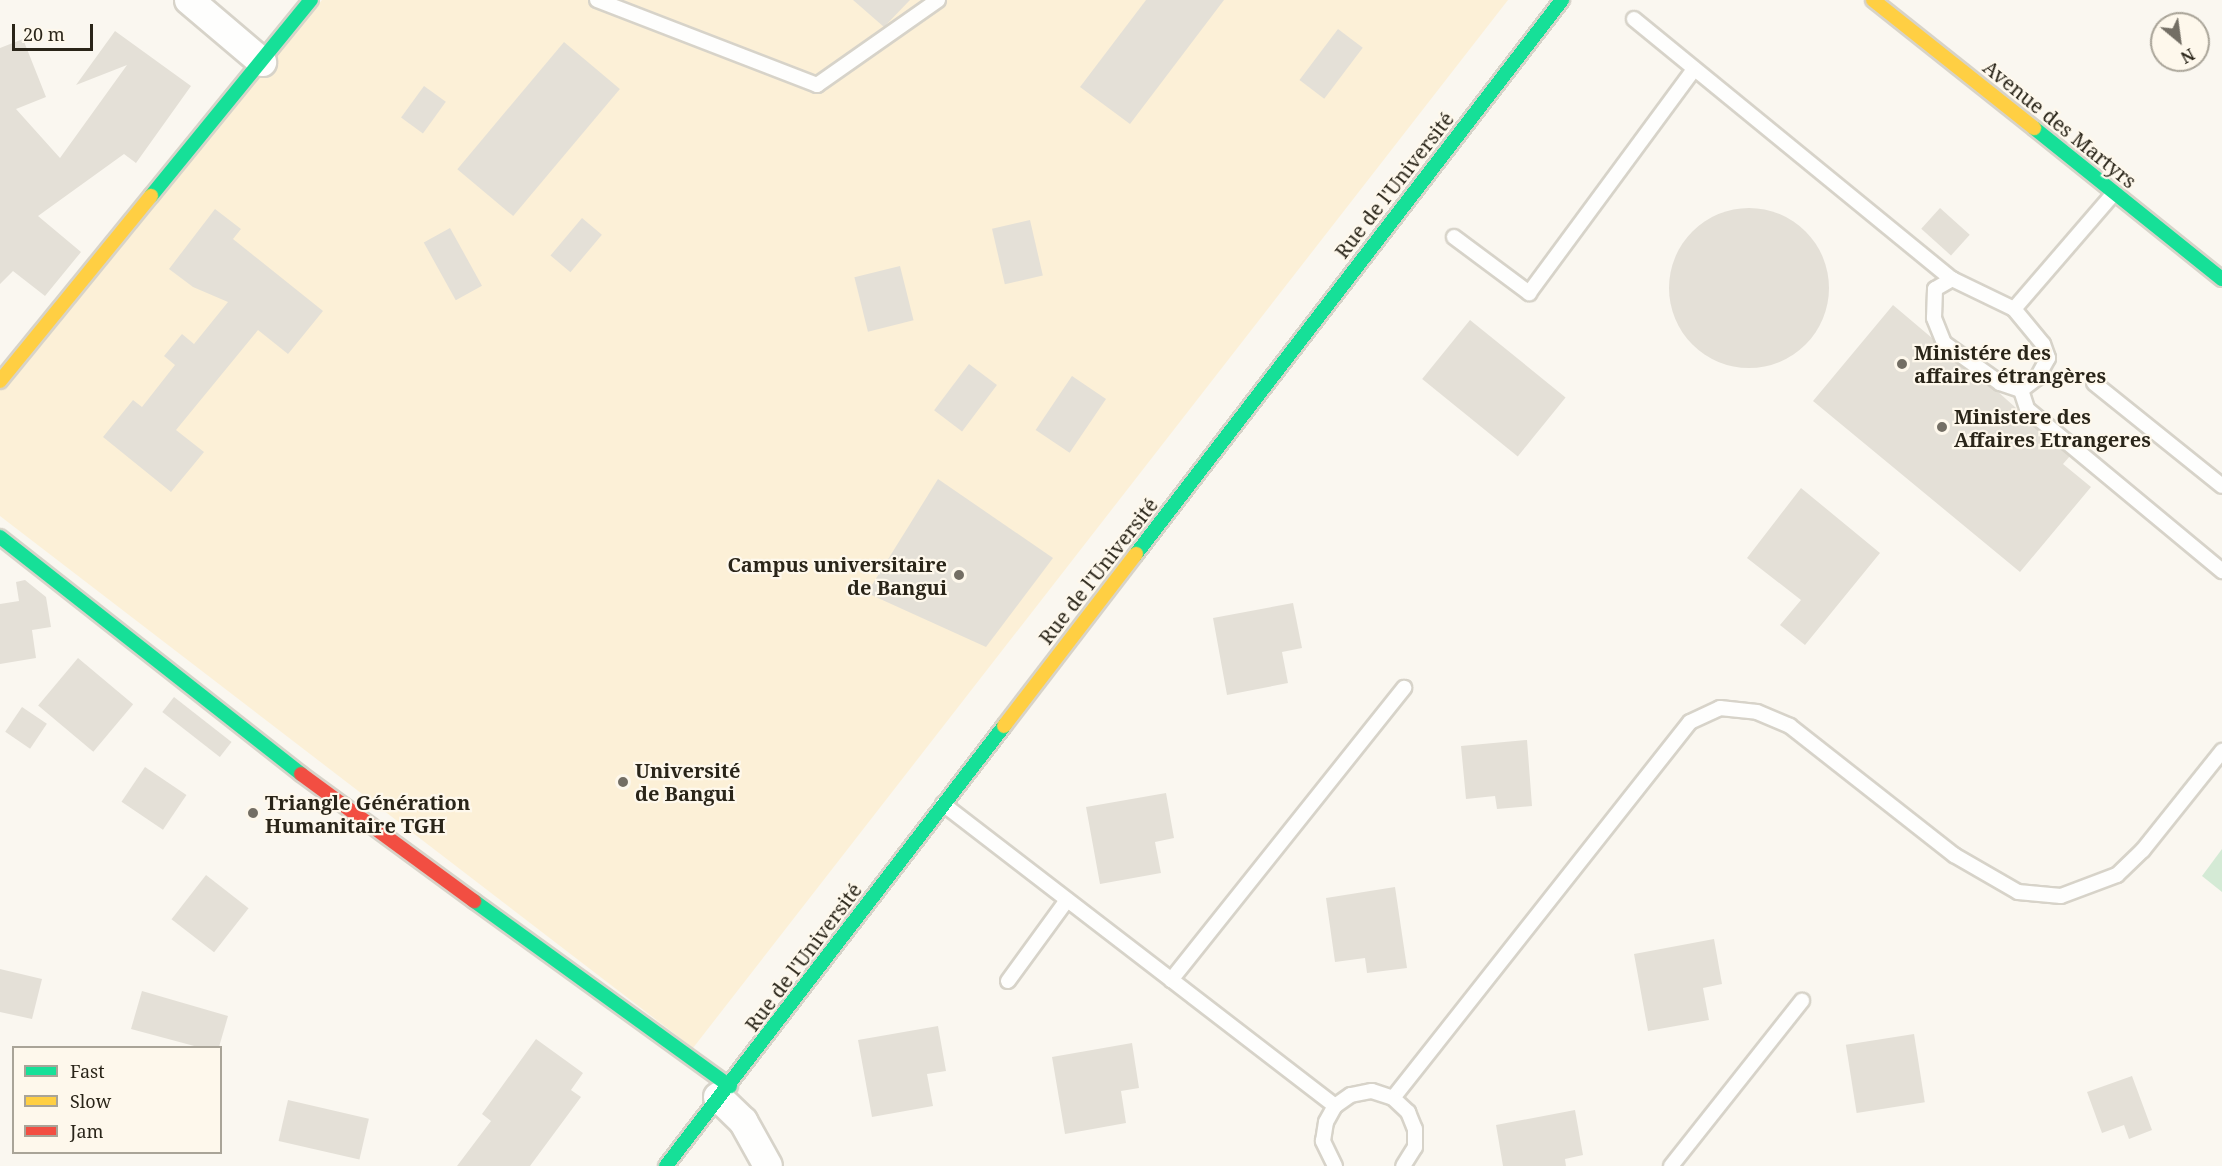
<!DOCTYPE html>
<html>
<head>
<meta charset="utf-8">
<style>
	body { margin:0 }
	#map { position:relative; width:2222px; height:1166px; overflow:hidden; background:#faf7f0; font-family:"Noto Serif",serif }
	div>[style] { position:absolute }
	.built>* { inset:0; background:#fcf0d7 }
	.green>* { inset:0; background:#d4ead5 }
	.building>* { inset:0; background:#e4e0d7; transform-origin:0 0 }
	.round { border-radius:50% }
	.roads { filter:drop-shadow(2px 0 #d7d3c9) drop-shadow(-2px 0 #d7d3c9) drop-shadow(0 2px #d7d3c9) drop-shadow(0 -2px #d7d3c9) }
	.lane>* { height:14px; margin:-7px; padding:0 7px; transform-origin:7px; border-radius:7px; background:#fefefd }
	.street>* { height:28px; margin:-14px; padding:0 14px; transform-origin:14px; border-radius:14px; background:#fefefd }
	.fast>* { height:14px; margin:-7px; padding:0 7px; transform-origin:7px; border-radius:7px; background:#16e098 }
	.slow>* { height:14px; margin:-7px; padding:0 7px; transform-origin:7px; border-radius:7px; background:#ffcf43 }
	.jam>* { height:14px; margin:-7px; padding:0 7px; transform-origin:7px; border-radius:7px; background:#f24e42 }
	.dots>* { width:16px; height:16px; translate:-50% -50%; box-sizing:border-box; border:3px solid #fef8ec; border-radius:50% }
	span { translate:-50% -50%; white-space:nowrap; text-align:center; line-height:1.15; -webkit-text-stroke:4.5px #fef8ec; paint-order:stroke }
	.street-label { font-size:20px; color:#2a2519 }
	.poi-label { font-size:20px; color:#2a2519; font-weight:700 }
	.left { translate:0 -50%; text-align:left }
	.right { translate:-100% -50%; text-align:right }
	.legend { position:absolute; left:12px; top:1046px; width:210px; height:108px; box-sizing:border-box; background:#fef8ec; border:2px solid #a9a498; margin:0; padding:8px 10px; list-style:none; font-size:18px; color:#2a2519 }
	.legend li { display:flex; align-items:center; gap:12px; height:30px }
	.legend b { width:30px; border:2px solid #a9a498 }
	.north { position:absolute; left:2150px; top:12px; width:60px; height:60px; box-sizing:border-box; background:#fef8ec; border:2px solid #a9a498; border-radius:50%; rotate:151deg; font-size:16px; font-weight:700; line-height:24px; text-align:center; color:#2a2519 }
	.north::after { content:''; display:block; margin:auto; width:21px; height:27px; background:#736e64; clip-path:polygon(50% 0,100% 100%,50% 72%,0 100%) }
	.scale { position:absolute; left:12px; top:24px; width:81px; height:27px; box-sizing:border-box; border:3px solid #2a2519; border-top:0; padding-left:8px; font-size:18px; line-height:21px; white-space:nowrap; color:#2a2519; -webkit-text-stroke:4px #fef8ec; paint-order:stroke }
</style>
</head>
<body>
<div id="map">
	<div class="built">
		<div style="clip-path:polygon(322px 0,1508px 0,693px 1048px,0 516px,0 389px)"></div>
	</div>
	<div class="green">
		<div style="clip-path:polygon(2222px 849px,2222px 892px,2202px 876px)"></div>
	</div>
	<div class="building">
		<div style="clip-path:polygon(853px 0,910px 0,884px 27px)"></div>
		<div style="clip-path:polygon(1146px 0,1224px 0,1130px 124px,1080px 87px)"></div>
		<div style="left:1338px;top:29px;width:31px;height:64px;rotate:37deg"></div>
		<div style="clip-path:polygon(115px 31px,191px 86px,136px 163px,124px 154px,38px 216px,81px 252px,45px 296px,13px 271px,0 284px,0 48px,23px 39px,46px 97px,16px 109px,60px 158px,127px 65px,76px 85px)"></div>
		<div style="left:564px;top:42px;width:73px;height:166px;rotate:40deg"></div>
		<div style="left:424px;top:86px;width:27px;height:39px;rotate:36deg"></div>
		<div style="left:1940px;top:208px;width:40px;height:28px;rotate:42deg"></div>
		<div class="round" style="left:1669px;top:208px;width:160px;height:160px"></div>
		<div style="clip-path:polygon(215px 209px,241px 229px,233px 239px,323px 311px,288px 354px,258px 330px,176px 430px,204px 452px,171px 492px,103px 437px,133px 400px,142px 407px,175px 365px,164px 356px,182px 334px,194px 344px,228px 302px,193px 287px,169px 269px)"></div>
		<div style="left:582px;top:218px;width:26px;height:49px;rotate:40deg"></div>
		<div style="left:1030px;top:220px;width:57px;height:39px;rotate:77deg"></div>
		<div style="left:450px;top:228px;width:66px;height:30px;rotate:61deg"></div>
		<div style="left:900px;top:266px;width:56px;height:47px;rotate:76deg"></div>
		<div style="clip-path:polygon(1893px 305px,1932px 338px,1939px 350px,1997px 391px,2070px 456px,2063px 464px,2091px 487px,2020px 572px,1813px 401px)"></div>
		<div style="left:1470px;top:320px;width:123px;height:76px;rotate:39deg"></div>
		<div style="left:969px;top:364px;width:35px;height:58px;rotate:37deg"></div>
		<div style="left:1072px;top:376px;width:41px;height:65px;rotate:34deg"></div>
		<div style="clip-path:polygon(938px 479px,1053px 558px,986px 647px,867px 593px)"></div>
		<div style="clip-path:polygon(1801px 488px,1880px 553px,1805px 645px,1780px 625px,1801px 600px,1747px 558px)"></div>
		<div style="clip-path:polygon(25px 580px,46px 597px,51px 627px,32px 630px,36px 658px,0 664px,0 604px,19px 601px,16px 582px)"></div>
		<div style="clip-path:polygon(1293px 603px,1302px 648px,1282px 652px,1288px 683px,1227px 695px,1213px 618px)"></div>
		<div style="left:78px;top:658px;width:72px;height:62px;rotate:40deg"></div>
		<div style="left:174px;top:697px;width:73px;height:19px;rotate:38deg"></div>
		<div style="left:22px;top:707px;width:30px;height:30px;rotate:34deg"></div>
		<div style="clip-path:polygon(1527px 740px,1532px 806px,1497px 809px,1495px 796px,1466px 799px,1461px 746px)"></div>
		<div style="left:145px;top:767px;width:50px;height:42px;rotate:34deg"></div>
		<div style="clip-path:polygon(1166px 793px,1174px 838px,1155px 842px,1161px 873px,1100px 884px,1086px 807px)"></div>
		<div style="left:206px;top:875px;width:54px;height:56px;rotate:38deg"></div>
		<div style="clip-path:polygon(1395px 887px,1407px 968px,1367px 973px,1365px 958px,1335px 962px,1326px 898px)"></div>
		<div style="clip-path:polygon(1714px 939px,1722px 984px,1703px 988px,1709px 1020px,1648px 1031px,1634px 954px)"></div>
		<div style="clip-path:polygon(0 969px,42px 979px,32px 1019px,0 1012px)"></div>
		<div style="clip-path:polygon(142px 991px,228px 1016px,219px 1047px,198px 1047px,131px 1029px)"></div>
		<div style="clip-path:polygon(938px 1026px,946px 1071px,927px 1074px,933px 1106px,872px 1117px,858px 1040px)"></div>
		<div style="left:1914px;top:1034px;width:69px;height:69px;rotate:81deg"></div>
		<div style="clip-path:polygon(536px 1039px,583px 1073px,571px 1090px,581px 1097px,530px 1166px,457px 1166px,491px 1121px,482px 1114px)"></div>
		<div style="clip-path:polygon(1132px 1043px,1139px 1088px,1121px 1091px,1126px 1123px,1065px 1134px,1052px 1057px)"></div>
		<div style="clip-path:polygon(2132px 1076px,2152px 1130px,2129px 1139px,2124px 1125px,2102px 1133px,2087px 1092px)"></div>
		<div style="left:288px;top:1100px;width:83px;height:42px;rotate:13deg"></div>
		<div style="clip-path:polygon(1575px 1110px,1583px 1155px,1565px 1159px,1566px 1166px,1503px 1166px,1496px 1125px)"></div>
	</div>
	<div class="roads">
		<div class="lane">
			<div style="left:597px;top:0;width:236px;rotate:21.1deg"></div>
			<div style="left:817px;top:85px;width:148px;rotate:-35.1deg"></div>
			<div style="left:1634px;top:19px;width:411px;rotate:39.3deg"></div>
			<div style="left:1454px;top:237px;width:94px;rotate:36.7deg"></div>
			<div style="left:1529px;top:293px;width:278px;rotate:-53.6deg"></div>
			<div style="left:1952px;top:279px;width:69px;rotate:25.8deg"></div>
			<div style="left:2014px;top:309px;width:45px;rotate:50.4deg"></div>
			<div style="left:2043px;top:344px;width:15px;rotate:70deg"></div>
			<div style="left:2048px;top:358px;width:23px;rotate:119deg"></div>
			<div style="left:2037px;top:378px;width:20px;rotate:143deg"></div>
			<div style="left:2021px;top:390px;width:22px;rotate:-162deg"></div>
			<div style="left:2000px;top:383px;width:69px;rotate:-144.5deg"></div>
			<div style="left:1944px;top:343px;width:27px;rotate:-112deg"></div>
			<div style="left:1934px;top:318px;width:29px;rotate:-88deg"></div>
			<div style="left:1935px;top:289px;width:20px;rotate:-30deg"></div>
			<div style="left:2014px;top:309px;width:153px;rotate:-49.2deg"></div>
			<div style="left:2094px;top:383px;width:164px;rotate:38.8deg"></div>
			<div style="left:2021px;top:390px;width:20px;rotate:72deg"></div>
			<div style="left:2027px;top:409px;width:254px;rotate:39.7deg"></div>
			<div style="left:943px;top:804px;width:495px;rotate:37.6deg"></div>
			<div style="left:1171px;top:980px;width:374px;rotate:-51.4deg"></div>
			<div style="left:1008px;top:981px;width:100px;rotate:-53.9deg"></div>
			<div style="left:1393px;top:1098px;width:479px;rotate:-51.7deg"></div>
			<div style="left:1690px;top:722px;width:33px;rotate:-25deg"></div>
			<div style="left:1720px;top:708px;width:37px;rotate:6deg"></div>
			<div style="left:1757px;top:712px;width:36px;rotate:23deg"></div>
			<div style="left:1790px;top:726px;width:209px;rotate:38.2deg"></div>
			<div style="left:1954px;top:855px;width:74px;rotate:30deg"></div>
			<div style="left:2018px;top:892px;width:43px;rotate:5.3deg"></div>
			<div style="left:2061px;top:896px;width:60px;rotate:-20.6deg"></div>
			<div style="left:2117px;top:875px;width:36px;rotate:-44deg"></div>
			<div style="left:2143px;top:850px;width:127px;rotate:-51.4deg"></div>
			<div style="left:1335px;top:1166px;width:28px;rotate:-116deg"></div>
			<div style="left:1323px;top:1141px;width:19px;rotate:-81deg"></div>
			<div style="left:1326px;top:1122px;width:18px;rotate:-61deg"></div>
			<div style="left:1335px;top:1106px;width:19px;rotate:-35deg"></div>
			<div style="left:1351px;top:1095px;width:21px;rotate:-11deg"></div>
			<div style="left:1372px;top:1091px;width:22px;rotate:18deg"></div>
			<div style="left:1393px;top:1098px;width:21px;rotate:43deg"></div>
			<div style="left:1408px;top:1112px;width:18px;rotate:68deg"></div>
			<div style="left:1415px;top:1129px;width:18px;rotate:90deg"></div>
			<div style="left:1415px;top:1147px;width:22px;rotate:122deg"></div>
			<div style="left:1671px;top:1166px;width:211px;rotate:-51.6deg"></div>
		</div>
		<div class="street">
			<div style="left:189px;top:0;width:96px;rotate:40.3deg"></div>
			<div style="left:718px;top:1097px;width:35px;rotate:44deg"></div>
			<div style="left:743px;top:1121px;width:51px;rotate:60.9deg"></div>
		</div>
		<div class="fast">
			<div style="left:2034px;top:128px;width:241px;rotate:38.8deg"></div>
			<div style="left:151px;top:196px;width:253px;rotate:-50.8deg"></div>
			<div style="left:0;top:537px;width:383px;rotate:38.2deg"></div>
			<div style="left:1136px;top:554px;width:699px;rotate:-52.44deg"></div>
			<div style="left:474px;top:901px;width:316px;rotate:35.9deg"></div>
			<div style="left:666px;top:1166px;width:555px;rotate:-52.47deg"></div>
		</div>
		<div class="slow">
			<div style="left:1873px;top:0;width:206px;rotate:38.5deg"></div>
			<div style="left:0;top:381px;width:239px;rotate:-50.8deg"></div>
			<div style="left:1004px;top:726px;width:217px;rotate:-52.5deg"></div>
		</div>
		<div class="jam">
			<div style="left:301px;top:774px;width:215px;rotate:36.3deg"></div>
		</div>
	</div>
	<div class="dots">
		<div style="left:1902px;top:364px;background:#736e64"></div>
		<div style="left:1942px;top:427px;background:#736e64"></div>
		<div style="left:959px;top:575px;background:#736e64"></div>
		<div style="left:623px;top:782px;background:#736e64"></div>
		<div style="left:253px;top:813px;background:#736e64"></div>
	</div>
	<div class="street-label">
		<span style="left:2060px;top:124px;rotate:39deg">Avenue des Martyrs</span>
		<span style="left:1394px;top:185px;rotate:-52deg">Rue de l'Université</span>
		<span style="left:1098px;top:571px;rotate:-52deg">Rue de l'Université</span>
		<span style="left:803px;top:957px;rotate:-53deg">Rue de l'Université</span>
	</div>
	<div class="poi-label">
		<span class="left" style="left:1914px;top:364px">Ministére des<br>affaires étrangères</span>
		<span class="left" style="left:1954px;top:428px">Ministere des<br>Affaires Etrangeres</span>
		<span class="right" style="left:947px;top:576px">Campus universitaire<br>de Bangui</span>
		<span class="left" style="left:635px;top:782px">Université<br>de Bangui</span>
		<span class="left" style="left:265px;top:814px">Triangle Génération<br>Humanitaire TGH</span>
	</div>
	<ul class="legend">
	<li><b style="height:8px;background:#16e098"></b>Fast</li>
	<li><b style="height:8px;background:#ffcf43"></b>Slow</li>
	<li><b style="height:8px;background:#f24e42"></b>Jam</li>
	</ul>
	<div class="north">N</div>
	<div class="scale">20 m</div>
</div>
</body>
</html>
